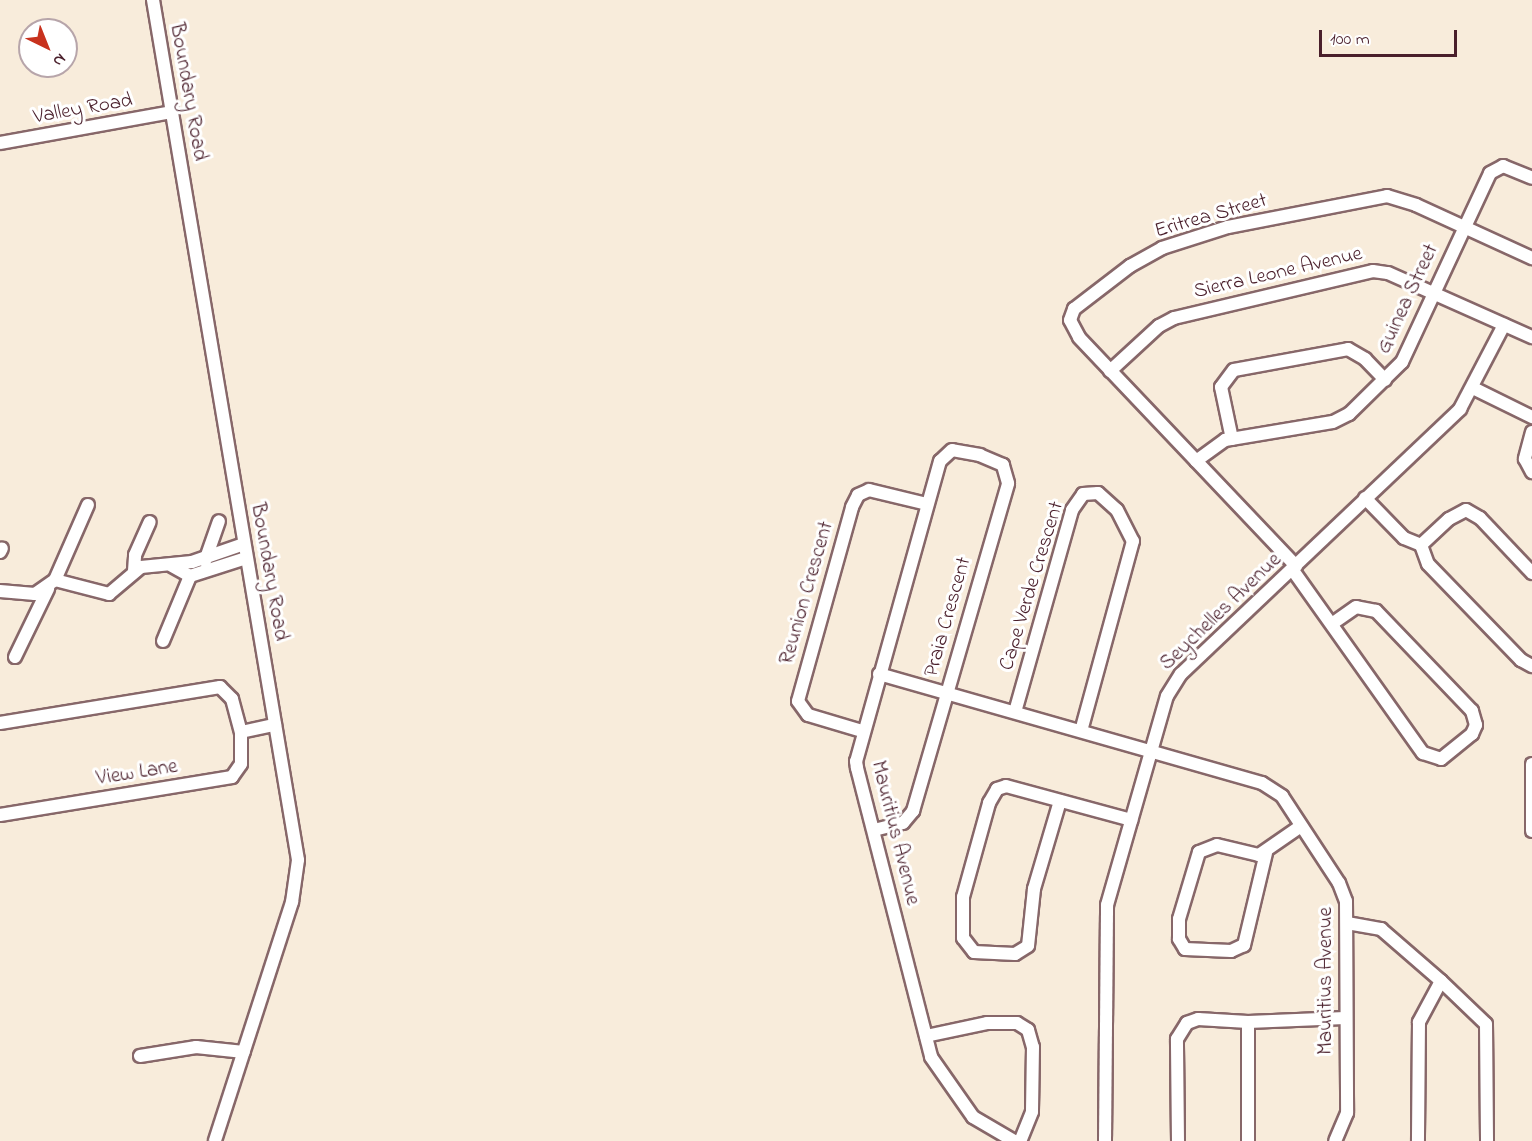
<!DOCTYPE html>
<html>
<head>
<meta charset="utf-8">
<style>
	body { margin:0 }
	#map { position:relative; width:1532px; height:1141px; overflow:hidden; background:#f8ecdb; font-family:"Indie Flower",sans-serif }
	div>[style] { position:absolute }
	.roads { filter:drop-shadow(2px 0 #876769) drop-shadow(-2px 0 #876769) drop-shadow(0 2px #876769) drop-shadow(0 -2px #876769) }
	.minor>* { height:12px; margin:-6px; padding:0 6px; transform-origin:6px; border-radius:6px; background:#fff }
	span { translate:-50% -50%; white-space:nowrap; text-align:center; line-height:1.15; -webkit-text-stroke:6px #fff; paint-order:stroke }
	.street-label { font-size:21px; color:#4a1f2b }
	.north { position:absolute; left:18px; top:18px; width:60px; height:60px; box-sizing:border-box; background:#fff; border:2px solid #b7a5aa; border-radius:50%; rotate:137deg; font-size:16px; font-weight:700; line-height:24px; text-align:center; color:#4a1f2b }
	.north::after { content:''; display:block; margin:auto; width:21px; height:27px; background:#c8321e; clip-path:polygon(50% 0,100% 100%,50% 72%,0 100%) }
	.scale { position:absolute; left:1319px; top:30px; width:138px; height:27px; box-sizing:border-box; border:3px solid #4a1f2b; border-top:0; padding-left:8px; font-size:18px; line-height:21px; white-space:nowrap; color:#4a1f2b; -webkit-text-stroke:4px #fff; paint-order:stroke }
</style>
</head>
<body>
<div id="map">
	<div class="roads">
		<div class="minor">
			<div style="left:153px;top:0;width:872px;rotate:80.43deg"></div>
			<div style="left:298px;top:860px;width:42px;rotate:98.1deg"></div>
			<div style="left:292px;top:902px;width:251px;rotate:107.9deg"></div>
			<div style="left:0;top:143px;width:175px;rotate:-10.2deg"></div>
			<div style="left:1110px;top:371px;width:67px;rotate:-42.6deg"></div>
			<div style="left:1159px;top:326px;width:17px;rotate:-28deg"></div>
			<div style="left:1174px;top:318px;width:204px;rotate:-13.3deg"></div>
			<div style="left:1373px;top:271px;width:15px;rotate:8deg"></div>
			<div style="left:1388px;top:273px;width:158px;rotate:24deg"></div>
			<div style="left:1473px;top:388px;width:66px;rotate:26.2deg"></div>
			<div style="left:1532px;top:432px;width:28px;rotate:105deg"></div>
			<div style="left:1525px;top:459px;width:15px;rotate:62deg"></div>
			<div style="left:1232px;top:439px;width:53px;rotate:-101.9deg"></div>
			<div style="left:1221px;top:387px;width:21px;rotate:-53deg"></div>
			<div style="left:1234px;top:370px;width:116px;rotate:-10.4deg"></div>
			<div style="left:1348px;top:349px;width:20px;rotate:30deg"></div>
			<div style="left:1365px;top:359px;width:29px;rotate:46deg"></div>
			<div style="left:1196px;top:461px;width:36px;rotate:-36deg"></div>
			<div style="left:1225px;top:440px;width:109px;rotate:-9.5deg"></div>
			<div style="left:1333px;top:422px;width:18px;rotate:-27deg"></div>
			<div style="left:1349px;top:414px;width:74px;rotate:-44.5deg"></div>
			<div style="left:1402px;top:362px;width:208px;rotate:-65deg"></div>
			<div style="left:1490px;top:173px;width:15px;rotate:-28deg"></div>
			<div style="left:1503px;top:166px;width:31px;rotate:22deg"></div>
			<div style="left:1365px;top:498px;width:56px;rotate:45.7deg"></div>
			<div style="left:1404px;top:538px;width:18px;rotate:22deg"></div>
			<div style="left:1421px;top:545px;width:20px;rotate:70deg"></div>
			<div style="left:1428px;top:564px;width:134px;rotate:45.9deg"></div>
			<div style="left:1521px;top:660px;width:13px;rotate:29deg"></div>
			<div style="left:1421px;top:545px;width:38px;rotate:-43deg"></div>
			<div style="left:1449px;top:519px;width:19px;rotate:-28deg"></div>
			<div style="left:1466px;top:510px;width:16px;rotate:30deg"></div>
			<div style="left:1480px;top:518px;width:76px;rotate:46.6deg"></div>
			<div style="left:0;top:552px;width:4px;rotate:-63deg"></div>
			<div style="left:205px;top:561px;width:42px;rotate:-70.7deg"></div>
			<div style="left:172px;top:566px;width:21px;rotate:29deg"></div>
			<div style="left:190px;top:576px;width:59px;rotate:-17.8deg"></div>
			<div style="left:1296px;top:566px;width:315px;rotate:-133.5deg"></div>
			<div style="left:1079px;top:337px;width:19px;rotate:-118deg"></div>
			<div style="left:1070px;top:320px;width:12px;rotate:-70deg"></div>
			<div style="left:1074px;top:309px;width:71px;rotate:-37.5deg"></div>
			<div style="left:1130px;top:266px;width:37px;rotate:-29deg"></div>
			<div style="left:1162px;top:248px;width:69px;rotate:-17.7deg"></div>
			<div style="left:1228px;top:227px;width:162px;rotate:-11deg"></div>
			<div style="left:1387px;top:196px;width:30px;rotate:17deg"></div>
			<div style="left:1416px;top:205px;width:128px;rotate:24.6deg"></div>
			<div style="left:1292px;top:569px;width:226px;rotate:54.6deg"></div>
			<div style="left:1423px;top:753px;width:19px;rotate:18deg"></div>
			<div style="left:1441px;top:759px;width:40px;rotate:-39deg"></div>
			<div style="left:1472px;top:734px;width:10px;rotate:-66deg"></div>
			<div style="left:1476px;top:725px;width:15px;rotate:-106deg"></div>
			<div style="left:1472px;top:711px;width:139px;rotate:-133.8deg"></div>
			<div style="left:1376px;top:611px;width:20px;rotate:-169deg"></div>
			<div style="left:1356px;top:607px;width:29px;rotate:145deg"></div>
			<div style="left:134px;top:571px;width:16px;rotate:-86deg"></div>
			<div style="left:135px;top:555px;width:36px;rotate:-66deg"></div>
			<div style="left:55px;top:580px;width:82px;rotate:-66.3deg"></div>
			<div style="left:0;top:591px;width:35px;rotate:5deg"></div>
			<div style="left:35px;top:594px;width:24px;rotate:-35deg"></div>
			<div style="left:55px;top:580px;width:56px;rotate:14.5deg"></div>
			<div style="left:109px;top:594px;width:42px;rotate:-40.2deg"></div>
			<div style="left:141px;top:567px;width:51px;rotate:-5.6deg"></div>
			<div style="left:192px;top:562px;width:55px;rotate:-19.1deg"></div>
			<div style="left:163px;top:641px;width:70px;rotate:-67.4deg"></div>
			<div style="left:15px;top:657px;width:76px;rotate:-64.1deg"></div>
			<div style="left:879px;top:674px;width:398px;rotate:15.9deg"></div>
			<div style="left:1262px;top:783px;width:24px;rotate:33deg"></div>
			<div style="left:1282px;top:796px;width:104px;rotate:56.8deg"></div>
			<div style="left:1339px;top:883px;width:19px;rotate:69deg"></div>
			<div style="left:1346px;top:901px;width:212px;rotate:89.7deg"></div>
			<div style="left:1347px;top:1113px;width:30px;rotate:113deg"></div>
			<div style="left:1015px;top:712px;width:210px;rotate:-74.2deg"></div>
			<div style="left:1072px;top:510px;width:19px;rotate:-55deg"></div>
			<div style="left:1083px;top:494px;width:15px;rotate:-4deg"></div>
			<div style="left:1098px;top:493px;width:25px;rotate:42deg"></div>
			<div style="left:1117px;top:510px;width:35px;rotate:63deg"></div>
			<div style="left:1133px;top:541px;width:197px;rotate:105.3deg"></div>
			<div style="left:0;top:723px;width:223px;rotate:-9.3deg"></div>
			<div style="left:220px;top:687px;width:17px;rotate:45deg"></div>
			<div style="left:232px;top:699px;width:34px;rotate:75deg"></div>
			<div style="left:241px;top:732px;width:32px;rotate:90deg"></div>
			<div style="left:241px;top:764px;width:16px;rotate:125deg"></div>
			<div style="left:232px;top:777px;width:235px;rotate:170.7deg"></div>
			<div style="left:862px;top:731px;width:56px;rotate:-163.5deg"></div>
			<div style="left:808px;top:715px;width:17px;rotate:-126deg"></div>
			<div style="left:798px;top:701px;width:201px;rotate:-74.4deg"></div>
			<div style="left:852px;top:507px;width:13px;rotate:-63deg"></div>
			<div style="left:858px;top:495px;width:12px;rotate:-24deg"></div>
			<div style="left:869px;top:490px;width:60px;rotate:13.6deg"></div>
			<div style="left:241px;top:732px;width:35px;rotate:-12deg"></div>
			<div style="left:1532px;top:764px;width:67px;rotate:90deg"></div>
			<div style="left:1060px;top:801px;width:92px;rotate:106.5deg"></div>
			<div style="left:1034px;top:889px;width:57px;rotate:96deg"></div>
			<div style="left:1028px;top:946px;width:15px;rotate:148deg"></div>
			<div style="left:1015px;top:954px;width:41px;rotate:-177.2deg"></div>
			<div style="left:974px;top:952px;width:18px;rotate:-128deg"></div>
			<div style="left:963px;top:938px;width:41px;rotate:-90deg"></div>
			<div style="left:963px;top:897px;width:98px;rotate:-74.5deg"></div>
			<div style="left:989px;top:803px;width:16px;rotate:-60deg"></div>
			<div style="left:997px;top:789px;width:9px;rotate:-18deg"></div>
			<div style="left:1006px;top:786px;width:130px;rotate:15.2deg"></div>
			<div style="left:874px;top:830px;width:30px;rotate:-14deg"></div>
			<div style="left:903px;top:823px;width:16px;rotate:-50deg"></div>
			<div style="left:913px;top:811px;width:341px;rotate:-73.8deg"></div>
			<div style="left:1008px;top:483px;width:19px;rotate:-106deg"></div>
			<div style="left:1003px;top:465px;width:25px;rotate:-157deg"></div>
			<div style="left:980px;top:455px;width:28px;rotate:-170deg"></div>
			<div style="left:952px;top:450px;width:16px;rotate:137deg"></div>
			<div style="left:940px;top:461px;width:312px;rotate:105.6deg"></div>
			<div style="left:856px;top:761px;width:7px;rotate:82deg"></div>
			<div style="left:857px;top:768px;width:298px;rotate:75.6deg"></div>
			<div style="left:931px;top:1057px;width:73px;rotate:55deg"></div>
			<div style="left:973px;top:1117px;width:48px;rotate:30.3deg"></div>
			<div style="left:1266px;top:853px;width:95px;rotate:103.4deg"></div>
			<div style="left:1244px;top:945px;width:14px;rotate:155deg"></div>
			<div style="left:1231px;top:951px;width:46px;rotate:-177.5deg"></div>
			<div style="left:1185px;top:949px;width:12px;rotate:-121deg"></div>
			<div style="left:1179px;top:939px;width:20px;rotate:-90deg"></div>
			<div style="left:1179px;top:919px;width:70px;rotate:-73.4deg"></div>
			<div style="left:1199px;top:852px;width:19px;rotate:-21deg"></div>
			<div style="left:1217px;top:845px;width:43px;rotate:13.4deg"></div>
			<div style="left:1259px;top:855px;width:51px;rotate:-34.6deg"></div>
			<div style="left:1347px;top:923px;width:35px;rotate:10deg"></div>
			<div style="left:1381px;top:929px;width:79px;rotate:40.9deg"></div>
			<div style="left:1441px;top:981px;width:47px;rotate:118.2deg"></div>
			<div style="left:1419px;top:1022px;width:119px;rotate:90.5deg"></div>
			<div style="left:1441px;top:981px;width:62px;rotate:43.7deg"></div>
			<div style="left:1486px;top:1024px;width:117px;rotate:89.5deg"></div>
			<div style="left:926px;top:1036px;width:62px;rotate:-12deg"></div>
			<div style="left:987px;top:1023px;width:30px"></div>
			<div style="left:1017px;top:1023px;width:13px;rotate:32deg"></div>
			<div style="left:1028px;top:1030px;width:18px;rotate:74deg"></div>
			<div style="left:1033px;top:1047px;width:65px;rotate:90.9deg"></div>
			<div style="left:1032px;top:1112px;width:31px;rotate:112deg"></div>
			<div style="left:140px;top:1056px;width:57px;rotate:-9.1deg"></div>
			<div style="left:196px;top:1047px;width:48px;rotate:5.9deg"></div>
			<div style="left:1105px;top:1141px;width:236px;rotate:-89.5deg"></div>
			<div style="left:1107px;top:905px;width:217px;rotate:-74deg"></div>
			<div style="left:1167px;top:696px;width:26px;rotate:-58deg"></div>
			<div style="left:1181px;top:674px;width:385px;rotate:-43.5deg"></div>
			<div style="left:1460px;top:409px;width:95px;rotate:-62.4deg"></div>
			<div style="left:1178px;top:1141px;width:102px;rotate:-90.6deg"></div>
			<div style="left:1177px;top:1039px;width:19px;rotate:-58deg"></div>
			<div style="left:1187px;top:1023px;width:12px;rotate:-20deg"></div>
			<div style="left:1198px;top:1019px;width:50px;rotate:3.4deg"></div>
			<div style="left:1248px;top:1022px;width:97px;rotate:-2.4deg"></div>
			<div style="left:1248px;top:1141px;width:119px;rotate:-90deg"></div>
		</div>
	</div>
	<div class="street-label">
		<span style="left:188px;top:92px;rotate:80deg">Boundary Road</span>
		<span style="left:83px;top:109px;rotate:-10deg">Valley Road</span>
		<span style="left:1211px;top:216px;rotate:-16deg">Eritrea Street</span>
		<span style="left:1278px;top:273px;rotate:-13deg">Sierra Leone Avenue</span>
		<span style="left:1408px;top:299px;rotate:-65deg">Guinea Street</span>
		<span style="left:269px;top:572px;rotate:80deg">Boundary Road</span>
		<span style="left:1032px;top:586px;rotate:-73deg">Cape Verde Crescent</span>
		<span style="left:807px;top:593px;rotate:-74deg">Reunion Crescent</span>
		<span style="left:1221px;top:612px;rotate:-44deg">Seychelles Avenue</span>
		<span style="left:948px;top:617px;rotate:-74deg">Praia Crescent</span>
		<span style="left:137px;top:773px;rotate:-9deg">View Lane</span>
		<span style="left:895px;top:833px;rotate:76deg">Mauritius Avenue</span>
		<span style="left:1326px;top:981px;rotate:-90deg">Mauritius Avenue</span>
	</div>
	<div class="north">N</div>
	<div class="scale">100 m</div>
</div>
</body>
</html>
